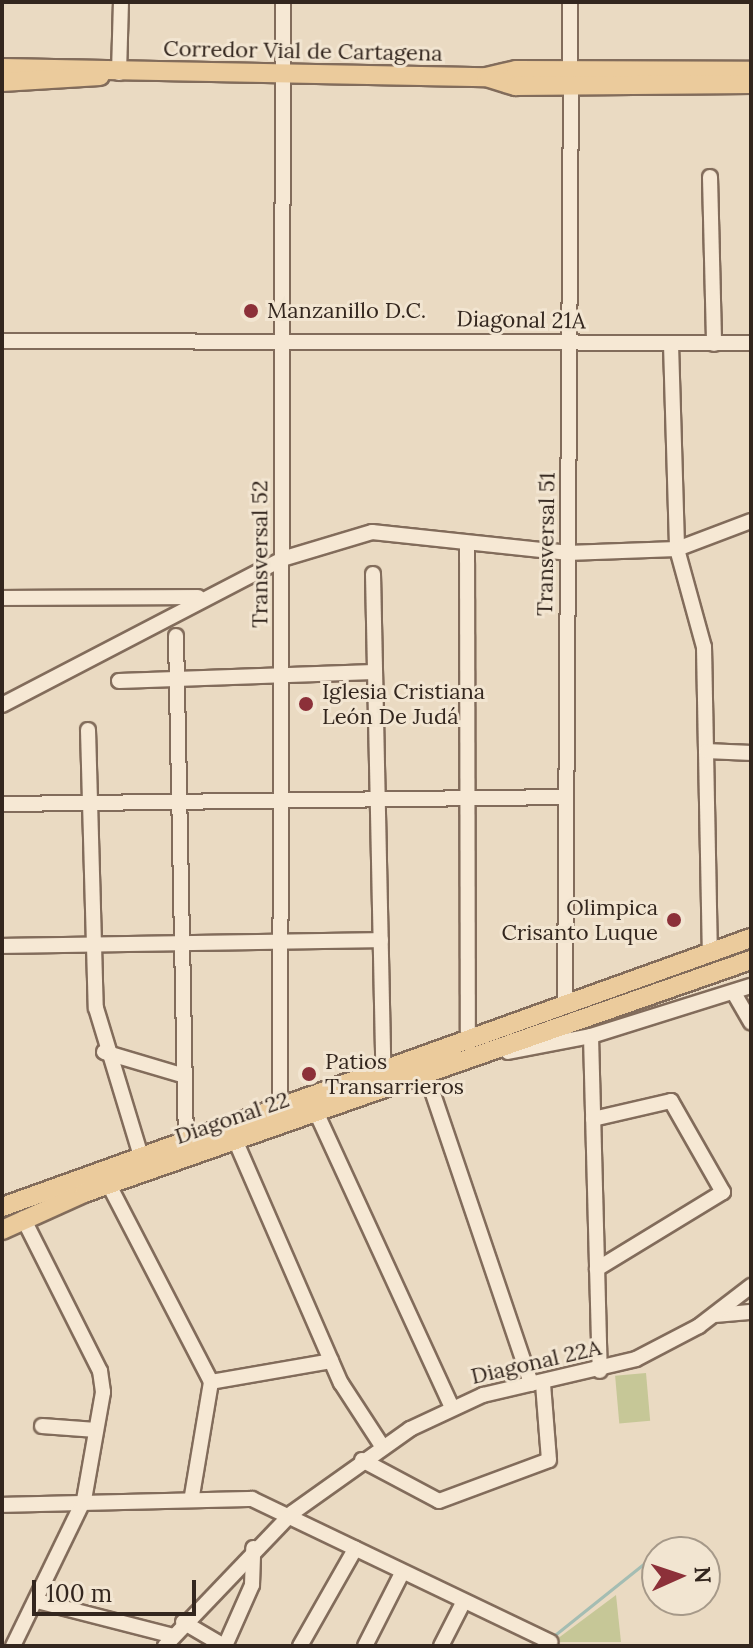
<!DOCTYPE html>
<html>
<head>
<meta charset="utf-8">
<style>
	body { margin:0 }
	#map { position:relative; width:753px; height:1648px; overflow:hidden; background:#eadac2; font-family:Lora,serif }
	div>[style] { position:absolute }
	.green>* { inset:0; background:#c6c797; transform-origin:0 0 }
	.stream>* { height:3px; margin:-1.5px; padding:0 1.5px; transform-origin:1.5px; border-radius:1.5px; background:#a4bdb3 }
	.roads { filter:drop-shadow(2px 0 #826c5b) drop-shadow(-2px 0 #826c5b) drop-shadow(0 2px #826c5b) drop-shadow(0 -2px #826c5b) }
	.minor>* { height:14px; margin:-7px; padding:0 7px; transform-origin:7px; border-radius:7px; background:#f6e8d4 }
	.major>* { height:18px; margin:-9px; padding:0 9px; transform-origin:9px; border-radius:9px; background:#ebcb9c }
	.dots>* { width:22px; height:22px; translate:-50% -50%; box-sizing:border-box; border:4px solid #f2e5d1; border-radius:50% }
	span { translate:-50% -50%; white-space:nowrap; text-align:center; line-height:1.15; -webkit-text-stroke:6px #f2e5d1; paint-order:stroke }
	.street-label { font-size:22px; color:#33261e }
	.poi-label { font-size:22px; color:#33261e }
	.left { translate:0 -50%; text-align:left }
	.right { translate:-100% -50%; text-align:right }
	.frame { position:absolute; inset:0; border:4px solid #33261e; pointer-events:none }
	.north { position:absolute; left:641px; top:1536px; width:80px; height:80px; box-sizing:border-box; background:#f2e5d1; border:2px solid #a69989; border-radius:50%; rotate:87deg; font-size:22px; font-weight:700; line-height:32px; text-align:center; color:#33261e }
	.north::after { content:''; display:block; margin:auto; width:28px; height:36px; background:#8c3039; clip-path:polygon(50% 0,100% 100%,50% 72%,0 100%) }
	.scale { position:absolute; left:32px; top:1580px; width:164px; height:36px; box-sizing:border-box; border:4px solid #33261e; border-top:0; padding-left:10px; font-size:24px; line-height:28px; white-space:nowrap; color:#33261e; -webkit-text-stroke:6px #f2e5d1; paint-order:stroke }
</style>
</head>
<body>
<div id="map">
	<div class="green">
		<div style="left:646px;top:1373px;width:48px;height:31px;rotate:85deg"></div>
		<div style="clip-path:polygon(616px 1595px,621px 1642px,553px 1642px)"></div>
	</div>
	<div class="stream">
		<div style="left:659px;top:1552px;width:21px;rotate:-39deg"></div>
		<div style="left:551px;top:1638px;width:136px;rotate:-38.7deg"></div>
	</div>
	<div class="roads">
		<div class="minor">
			<div style="left:570px;top:71px;width:69px;rotate:-90deg"></div>
			<div style="left:119px;top:73px;width:71px;rotate:-88.4deg"></div>
			<div style="left:710px;top:177px;width:167px;rotate:88.6deg"></div>
			<div style="left:2px;top:341px;width:749px;rotate:0.15deg"></div>
			<div style="left:671px;top:344px;width:205px;rotate:88.3deg"></div>
			<div style="left:677px;top:549px;width:102px;rotate:74.6deg"></div>
			<div style="left:704px;top:647px;width:305px;rotate:88.9deg"></div>
			<div style="left:467px;top:543px;width:496px;rotate:89.9deg"></div>
			<div style="left:373px;top:574px;width:496px;rotate:88.8deg"></div>
			<div style="left:2px;top:598px;width:196px;rotate:-0.3deg"></div>
			<div style="left:176px;top:636px;width:505px;rotate:88.87deg"></div>
			<div style="left:119px;top:681px;width:255px;rotate:-2deg"></div>
			<div style="left:2px;top:705px;width:316px;rotate:-27.5deg"></div>
			<div style="left:282px;top:559px;width:94px;rotate:-16.7deg"></div>
			<div style="left:372px;top:532px;width:196px;rotate:6.1deg"></div>
			<div style="left:567px;top:553px;width:110px;rotate:-2.1deg"></div>
			<div style="left:677px;top:549px;width:79px;rotate:-20.7deg"></div>
			<div style="left:88px;top:730px;width:278px;rotate:88.4deg"></div>
			<div style="left:96px;top:1008px;width:155px;rotate:73.1deg"></div>
			<div style="left:707px;top:751px;width:44px;rotate:2.6deg"></div>
			<div style="left:2px;top:804px;width:564px;rotate:-0.71deg"></div>
			<div style="left:2px;top:946px;width:379px;rotate:-0.9deg"></div>
			<div style="left:734px;top:993px;width:34px;rotate:60deg"></div>
			<div style="left:565px;top:1004px;width:919px;rotate:-89.63deg"></div>
			<div style="left:591px;top:1036px;width:335px;rotate:88.5deg"></div>
			<div style="left:104px;top:1052px;width:84px;rotate:16.5deg"></div>
			<div style="left:508px;top:1052px;width:85px;rotate:-10.9deg"></div>
			<div style="left:591px;top:1036px;width:168px;rotate:-17.4deg"></div>
			<div style="left:427px;top:1076px;width:325px;rotate:71.3deg"></div>
			<div style="left:280px;top:1105px;width:1103px;rotate:-89.84deg"></div>
			<div style="left:317px;top:1114px;width:321px;rotate:65.3deg"></div>
			<div style="left:593px;top:1119px;width:80px;rotate:-13deg"></div>
			<div style="left:671px;top:1101px;width:105px;rotate:60.3deg"></div>
			<div style="left:723px;top:1192px;width:148px;rotate:148.6deg"></div>
			<div style="left:236px;top:1142px;width:263px;rotate:66.5deg"></div>
			<div style="left:341px;top:1383px;width:75px;rotate:56.9deg"></div>
			<div style="left:109px;top:1185px;width:222px;rotate:62.6deg"></div>
			<div style="left:211px;top:1382px;width:115px;rotate:99.5deg"></div>
			<div style="left:716px;top:1315px;width:35px;rotate:-5deg"></div>
			<div style="left:211px;top:1382px;width:122px;rotate:-9.9deg"></div>
			<div style="left:42px;top:1426px;width:54px;rotate:4.2deg"></div>
			<div style="left:362px;top:1460px;width:87px;rotate:28deg"></div>
			<div style="left:439px;top:1501px;width:117px;rotate:-20.4deg"></div>
			<div style="left:549px;top:1460px;width:77px;rotate:-94.5deg"></div>
			<div style="left:2px;top:1505px;width:250px;rotate:-1.4deg"></div>
			<div style="left:252px;top:1499px;width:331px;rotate:25.6deg"></div>
			<div style="left:37px;top:1601px;width:140px;rotate:14.4deg"></div>
			<div style="left:183px;top:1622px;width:48px;rotate:30.3deg"></div>
			<div style="left:13px;top:1646px;width:162px;rotate:-64.1deg"></div>
			<div style="left:84px;top:1500px;width:110px;rotate:-80deg"></div>
			<div style="left:103px;top:1392px;width:21px;rotate:-98deg"></div>
			<div style="left:100px;top:1371px;width:171px;rotate:-116.7deg"></div>
			<div style="left:165px;top:1646px;width:184px;rotate:-46.3deg"></div>
			<div style="left:292px;top:1513px;width:145px;rotate:-35.4deg"></div>
			<div style="left:410px;top:1429px;width:81px;rotate:-25deg"></div>
			<div style="left:483px;top:1395px;width:157px;rotate:-13.2deg"></div>
			<div style="left:636px;top:1359px;width:71px;rotate:-27.6deg"></div>
			<div style="left:699px;top:1326px;width:66px;rotate:-37.6deg"></div>
			<div style="left:225px;top:1646px;width:67px;rotate:-66.1deg"></div>
			<div style="left:252px;top:1585px;width:37px;rotate:-88deg"></div>
			<div style="left:300px;top:1646px;width:112px;rotate:-60.4deg"></div>
			<div style="left:365px;top:1646px;width:82px;rotate:-63.1deg"></div>
			<div style="left:441px;top:1646px;width:46px;rotate:-62.9deg"></div>
		</div>
		<div class="major">
			<div style="left:2px;top:68px;width:484px;rotate:1.1deg"></div>
			<div style="left:486px;top:77px;width:31px;rotate:-13deg"></div>
			<div style="left:516px;top:70px;width:235px;rotate:0.2deg"></div>
			<div style="left:489px;top:78px;width:28px;rotate:17deg"></div>
			<div style="left:516px;top:86px;width:235px;rotate:-0.5deg"></div>
			<div style="left:2px;top:82px;width:98px;rotate:-3.5deg"></div>
			<div style="left:2px;top:1207px;width:796px;rotate:-19.76deg"></div>
			<div style="left:2px;top:1230px;width:90px;rotate:-24.3deg"></div>
			<div style="left:84px;top:1193px;width:707px;rotate:-19.26deg"></div>
		</div>
	</div>
	<div class="dots">
		<div style="left:251px;top:311px;background:#8c3039"></div>
		<div style="left:306px;top:704px;background:#8c3039"></div>
		<div style="left:674px;top:920px;background:#8c3039"></div>
		<div style="left:309px;top:1074px;background:#8c3039"></div>
	</div>
	<div class="street-label">
		<span style="left:303px;top:51px;rotate:1deg">Corredor Vial de Cartagena</span>
		<span style="left:521px;top:320px;rotate:1deg">Diagonal 21A</span>
		<span style="left:546px;top:544px;rotate:-89deg">Transversal 51</span>
		<span style="left:260px;top:554px;rotate:-90deg">Transversal 52</span>
		<span style="left:232px;top:1118px;rotate:-19deg">Diagonal 22</span>
		<span style="left:536px;top:1362px;rotate:-13deg">Diagonal 22A</span>
	</div>
	<div class="poi-label">
		<span class="left" style="left:267px;top:311px">Manzanillo D.C.</span>
		<span class="left" style="left:322px;top:704px">Iglesia Cristiana<br>León De Judá</span>
		<span class="right" style="left:658px;top:920px">Olimpica<br>Crisanto Luque</span>
		<span class="left" style="left:325px;top:1074px">Patios<br>Transarrieros</span>
	</div>
	<div class="frame"></div>
	<div class="north">N</div>
	<div class="scale">100 m</div>
</div>
</body>
</html>
